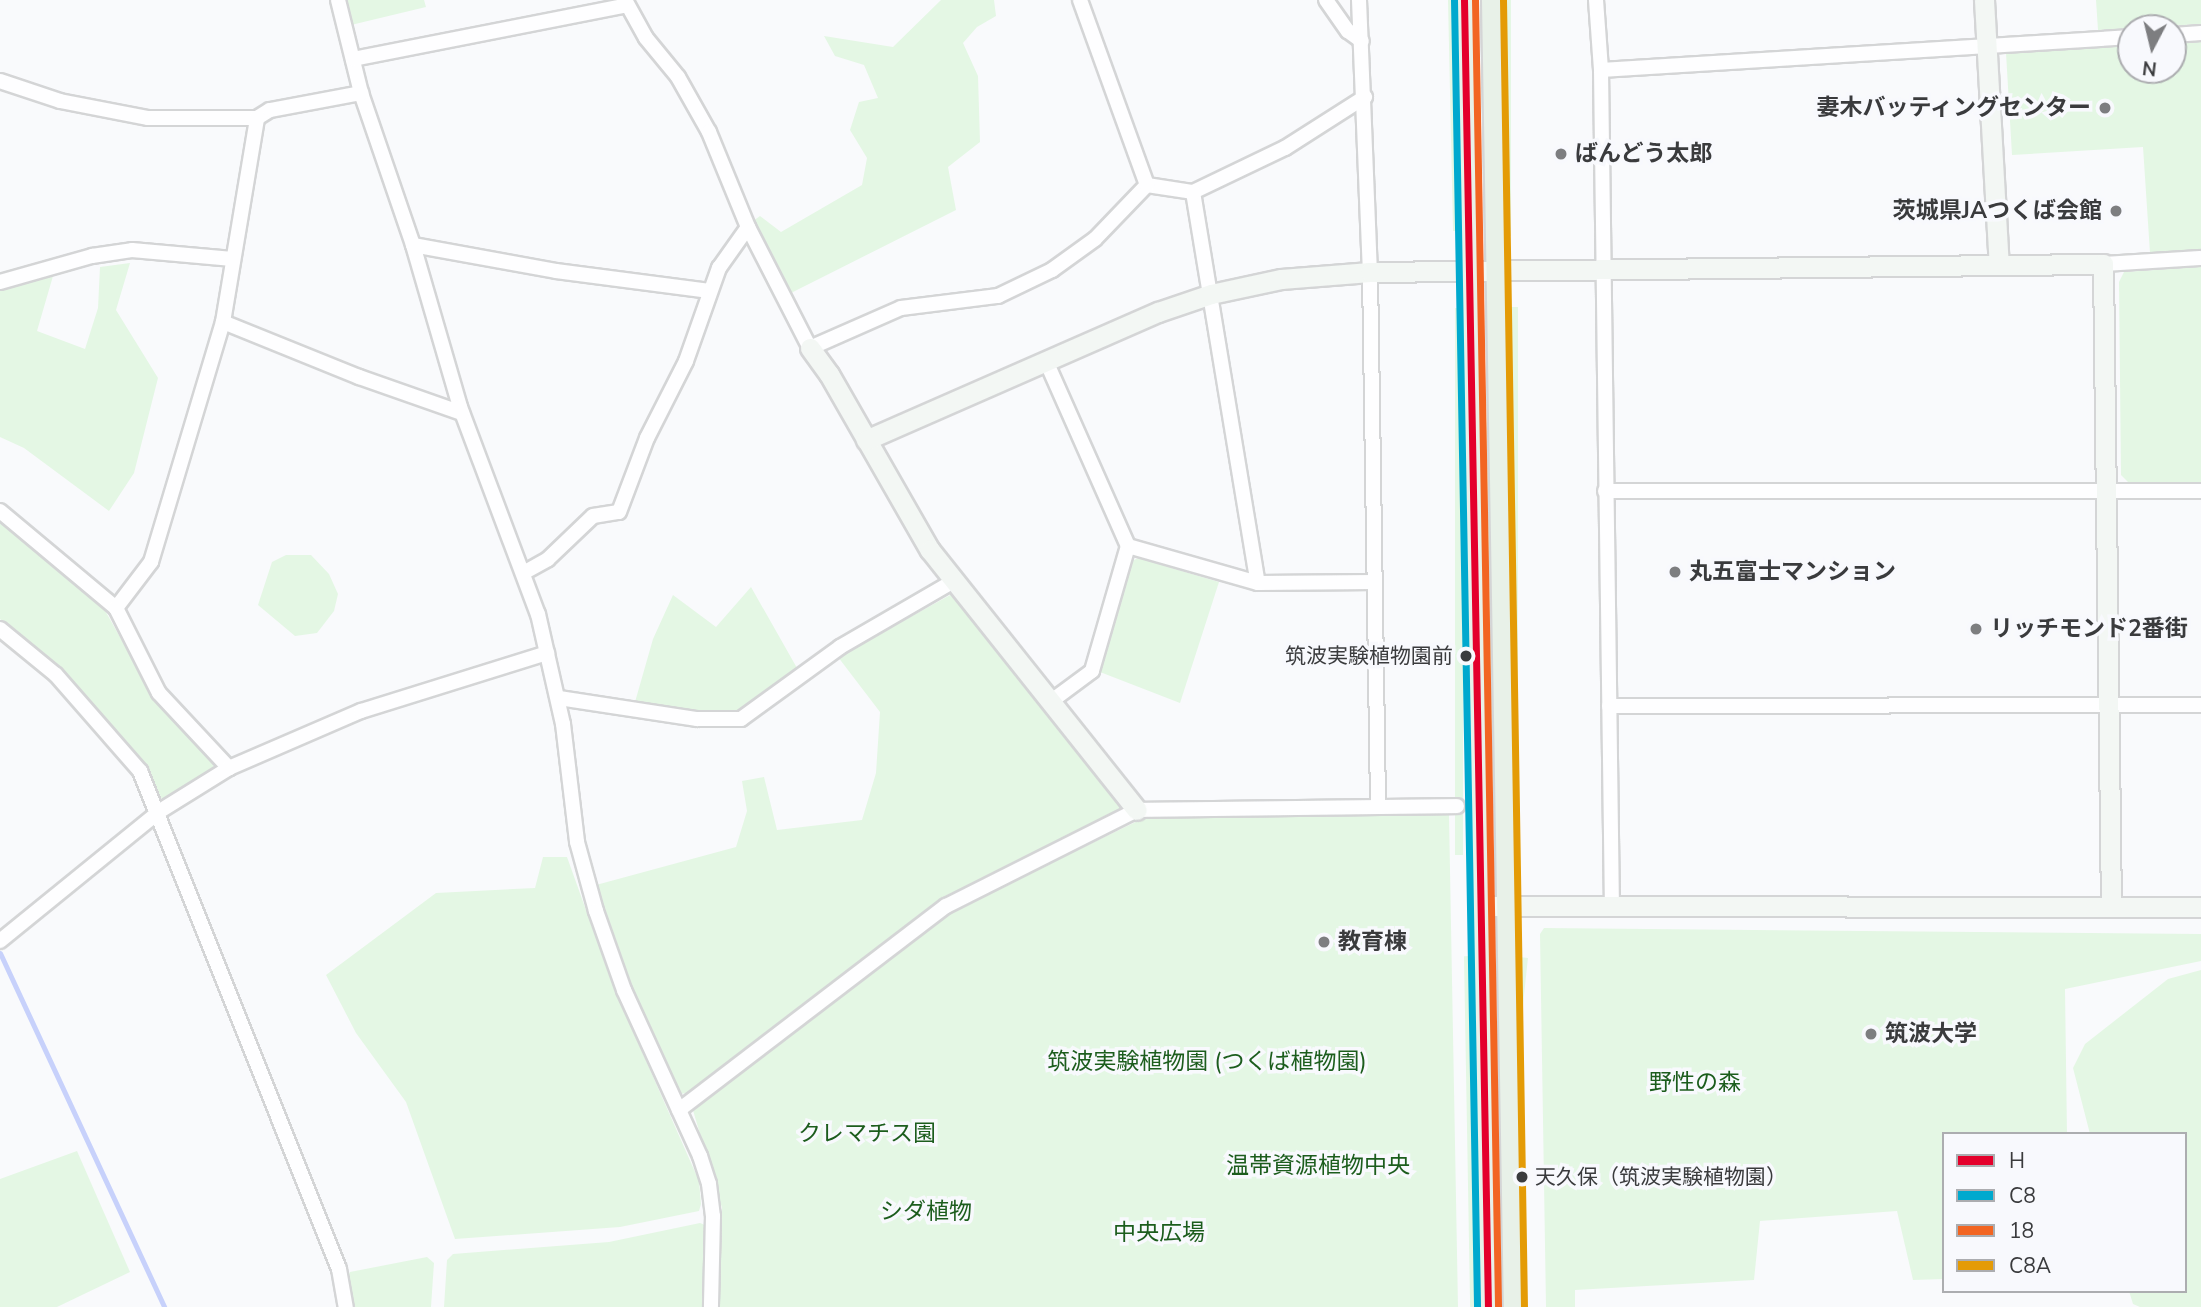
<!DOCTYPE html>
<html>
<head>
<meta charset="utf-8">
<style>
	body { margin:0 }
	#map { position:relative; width:2201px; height:1307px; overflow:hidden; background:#f9fafc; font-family:"Nunito Sans","Noto Sans JP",sans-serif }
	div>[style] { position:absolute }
	.green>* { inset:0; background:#e4f7e4; transform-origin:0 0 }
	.stream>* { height:5px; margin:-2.5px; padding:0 2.5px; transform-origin:2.5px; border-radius:2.5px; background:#c7d1fb }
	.roads { filter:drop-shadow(2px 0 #d4d5d6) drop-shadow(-2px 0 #d4d5d6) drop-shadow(0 2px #d4d5d6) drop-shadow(0 -2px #d4d5d6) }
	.street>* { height:14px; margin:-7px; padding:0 7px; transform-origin:7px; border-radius:7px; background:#fefeff }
	.secondary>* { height:19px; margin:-9.5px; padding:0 9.5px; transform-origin:9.5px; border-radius:9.5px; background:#f3f7f4 }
	.primary>* { height:21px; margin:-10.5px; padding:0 10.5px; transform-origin:10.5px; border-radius:10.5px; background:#e8f1e8 }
	.bus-1>* { height:7px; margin:-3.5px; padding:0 3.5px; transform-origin:3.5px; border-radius:3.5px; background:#e4002b }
	.bus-2>* { height:7px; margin:-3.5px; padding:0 3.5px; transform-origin:3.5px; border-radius:3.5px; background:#00a9ce }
	.bus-3>* { height:7px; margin:-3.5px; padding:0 3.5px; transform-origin:3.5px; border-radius:3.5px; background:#f26522 }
	.bus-4>* { height:7px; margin:-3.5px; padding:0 3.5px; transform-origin:3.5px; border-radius:3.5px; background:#e49b06 }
	.dots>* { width:19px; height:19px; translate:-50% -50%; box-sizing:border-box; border:4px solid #f8f9fd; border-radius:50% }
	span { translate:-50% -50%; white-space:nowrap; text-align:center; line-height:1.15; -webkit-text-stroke:7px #f8f9fd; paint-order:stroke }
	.bus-label { font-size:21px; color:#3a3b3d }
	.right { translate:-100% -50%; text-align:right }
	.left { translate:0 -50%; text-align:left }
	.poi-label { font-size:23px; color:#3a3b3d; font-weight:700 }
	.park-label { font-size:23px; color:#1c5d1d }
	.legend { position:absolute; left:1942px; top:1132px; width:245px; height:161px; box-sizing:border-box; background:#f8f9fd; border:2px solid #acadb0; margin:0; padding:9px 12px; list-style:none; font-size:21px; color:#3a3b3d }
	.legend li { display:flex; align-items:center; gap:14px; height:35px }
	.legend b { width:35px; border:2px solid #acadb0 }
	.north { position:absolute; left:2117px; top:14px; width:70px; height:70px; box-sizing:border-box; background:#f8f9fd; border:2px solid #acadb0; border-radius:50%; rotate:187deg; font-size:19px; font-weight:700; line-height:28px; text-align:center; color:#3a3b3d }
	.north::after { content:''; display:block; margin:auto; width:24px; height:32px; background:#7d7e80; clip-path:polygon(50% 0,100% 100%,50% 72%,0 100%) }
</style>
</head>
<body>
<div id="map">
	<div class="green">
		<div style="clip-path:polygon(344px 0,424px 0,426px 7px,351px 25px)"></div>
		<div style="clip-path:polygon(941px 0,994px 0,996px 16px,977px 27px,963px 43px,978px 76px,980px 142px,948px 167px,956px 210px,789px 294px,753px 221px,760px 216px,781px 232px,862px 185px,867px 158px,850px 130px,859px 102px,878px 98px,864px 65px,835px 56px,824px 36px,893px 47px)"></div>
		<div style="clip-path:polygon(1448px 0,1455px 0,1462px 231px,1453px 231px)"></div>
		<div style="left:1503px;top:0;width:8px;height:236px"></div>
		<div style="clip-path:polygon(2096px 0,2201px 0,2201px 24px,2098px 30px)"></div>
		<div style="clip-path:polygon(2201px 40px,2201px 249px,2150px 253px,2143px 147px,2012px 155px,2006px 53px,2131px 45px,2131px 70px,2173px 70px,2173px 42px)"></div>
		<div style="clip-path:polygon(130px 263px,116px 310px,158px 378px,134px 473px,109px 511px,24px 448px,0 437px,0 290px,53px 276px,37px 331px,85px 349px,98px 308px,100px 267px)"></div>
		<div style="clip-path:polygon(2201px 267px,2201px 482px,2128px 482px,2121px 475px,2119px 282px,2124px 272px)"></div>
		<div style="left:1510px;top:307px;width:8px;height:549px"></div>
		<div style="left:1455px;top:308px;width:8px;height:547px"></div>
		<div style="clip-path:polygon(1489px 379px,1497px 734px,1490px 871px,1485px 444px)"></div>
		<div style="clip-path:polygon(0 520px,102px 605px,153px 696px,214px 758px,213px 771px,168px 800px,162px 799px,142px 762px,67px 676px,0 619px)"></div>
		<div style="clip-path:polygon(286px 555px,311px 555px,329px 574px,338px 594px,334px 611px,317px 633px,295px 636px,258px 605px,272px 562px)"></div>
		<div style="clip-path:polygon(1138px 558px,1219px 582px,1180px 703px,1100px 672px,1130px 562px)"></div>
		<div style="clip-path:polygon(751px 587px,797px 668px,739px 714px,693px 715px,635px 702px,653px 639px,673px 595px,716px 627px)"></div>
		<div style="clip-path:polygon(952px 594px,1121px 804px,1120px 811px,941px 899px,687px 1093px,680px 1094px,631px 990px,596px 885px,736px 847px,747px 811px,742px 781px,764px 777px,777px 830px,862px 820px,876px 773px,880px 712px,838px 657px)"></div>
		<div style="clip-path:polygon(1449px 815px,1458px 1307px,717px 1307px,722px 1208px,692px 1107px,951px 911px,1148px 816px)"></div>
		<div style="clip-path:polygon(543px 857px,567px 857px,614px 988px,699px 1181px,701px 1204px,699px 1211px,620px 1227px,455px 1239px,406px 1102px,356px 1033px,326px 975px,436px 893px,535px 888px)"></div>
		<div style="clip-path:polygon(1544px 928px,2201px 934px,2201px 961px,2065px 989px,2067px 1134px,1944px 1134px,1944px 1279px,1913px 1280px,1897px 1211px,1760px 1221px,1754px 1280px,1575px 1290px,1575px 1307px,1546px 1307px,1540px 934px)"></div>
		<div style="left:1472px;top:956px;width:351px;height:8px;rotate:89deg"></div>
		<div style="left:1519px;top:957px;width:9px;height:350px;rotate:6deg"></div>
		<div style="clip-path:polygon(2201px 970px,2201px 1307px,2140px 1307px,2133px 1304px,2129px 1291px,2185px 1291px,2185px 1134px,2090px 1134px,2073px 1068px,2085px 1044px,2168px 979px)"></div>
		<div style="clip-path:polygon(77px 1151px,130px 1272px,57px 1307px,0 1307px,0 1179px)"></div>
		<div style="clip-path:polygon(700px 1223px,705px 1225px,702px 1307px,444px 1307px,447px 1260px,453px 1254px,609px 1242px)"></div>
		<div style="clip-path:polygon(427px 1257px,434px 1263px,431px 1307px,351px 1307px,346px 1280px,350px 1272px)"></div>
	</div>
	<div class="stream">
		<div style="left:0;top:953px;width:390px;rotate:65.1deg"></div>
	</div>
	<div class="roads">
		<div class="street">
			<div style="left:338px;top:0;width:96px;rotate:76.1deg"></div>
			<div style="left:361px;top:93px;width:161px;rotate:71.1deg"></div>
			<div style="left:413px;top:245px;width:169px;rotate:73.8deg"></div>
			<div style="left:460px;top:407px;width:221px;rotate:69.4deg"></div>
			<div style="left:538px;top:614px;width:113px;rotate:77.2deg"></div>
			<div style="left:563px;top:724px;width:119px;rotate:83.2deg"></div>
			<div style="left:577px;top:842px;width:72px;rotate:74.6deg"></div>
			<div style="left:596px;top:911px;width:84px;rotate:70.5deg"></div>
			<div style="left:624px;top:990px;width:183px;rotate:65.4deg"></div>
			<div style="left:700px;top:1156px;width:29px;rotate:72deg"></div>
			<div style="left:709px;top:1184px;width:32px;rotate:83deg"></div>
			<div style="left:713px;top:1216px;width:91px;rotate:91.3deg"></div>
			<div style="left:625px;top:0;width:43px;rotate:61.1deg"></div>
			<div style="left:646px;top:38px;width:50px;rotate:50.6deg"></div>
			<div style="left:678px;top:77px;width:63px;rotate:60.6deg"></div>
			<div style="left:709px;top:132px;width:103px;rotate:67.7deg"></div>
			<div style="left:748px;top:227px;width:136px;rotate:62.9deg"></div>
			<div style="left:810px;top:348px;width:99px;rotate:-23.7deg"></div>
			<div style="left:901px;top:308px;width:98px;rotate:-7.1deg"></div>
			<div style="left:998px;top:296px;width:60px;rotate:-25.7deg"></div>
			<div style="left:1052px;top:270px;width:53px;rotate:-35.8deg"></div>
			<div style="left:1095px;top:239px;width:75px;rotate:-46.1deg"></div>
			<div style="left:1147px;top:185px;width:47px;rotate:8.7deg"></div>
			<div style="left:1193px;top:192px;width:102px;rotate:-25.6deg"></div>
			<div style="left:1285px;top:148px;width:95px;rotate:-32.5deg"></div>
			<div style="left:1080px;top:0;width:197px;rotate:70.1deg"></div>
			<div style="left:1326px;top:0;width:38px;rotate:55deg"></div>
			<div style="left:1348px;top:31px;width:17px;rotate:36deg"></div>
			<div style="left:1359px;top:0;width:272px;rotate:87.7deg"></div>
			<div style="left:1370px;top:272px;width:533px;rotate:89.14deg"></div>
			<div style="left:1596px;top:0;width:70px;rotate:85.9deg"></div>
			<div style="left:1601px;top:70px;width:836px;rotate:89.25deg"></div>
			<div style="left:2173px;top:35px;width:28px;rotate:-4deg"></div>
			<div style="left:353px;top:59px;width:279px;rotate:-11.1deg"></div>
			<div style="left:1601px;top:70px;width:531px;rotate:-3.56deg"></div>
			<div style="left:0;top:81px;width:63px;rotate:18.4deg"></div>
			<div style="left:60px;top:101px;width:90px;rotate:10.9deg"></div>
			<div style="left:148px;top:118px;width:109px"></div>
			<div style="left:1193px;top:192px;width:396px;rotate:80.6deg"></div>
			<div style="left:413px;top:245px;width:145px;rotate:10.3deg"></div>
			<div style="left:556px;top:271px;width:155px;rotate:7.4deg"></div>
			<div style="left:2103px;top:264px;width:98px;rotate:-3.5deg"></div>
			<div style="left:0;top:282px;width:96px;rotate:-15.8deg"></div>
			<div style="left:92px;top:256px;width:40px;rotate:-8.5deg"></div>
			<div style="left:132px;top:250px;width:101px;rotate:5.1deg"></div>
			<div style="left:223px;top:322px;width:147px;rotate:22deg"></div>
			<div style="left:359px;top:377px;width:109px;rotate:19.3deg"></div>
			<div style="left:1046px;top:361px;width:202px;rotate:66.1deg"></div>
			<div style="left:1128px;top:546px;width:130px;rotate:106.1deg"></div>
			<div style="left:1092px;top:671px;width:49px;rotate:143.4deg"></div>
			<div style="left:1605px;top:491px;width:596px"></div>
			<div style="left:0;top:511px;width:151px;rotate:39.9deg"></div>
			<div style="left:116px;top:608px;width:95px;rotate:63.2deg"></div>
			<div style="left:159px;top:693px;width:103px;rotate:47deg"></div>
			<div style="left:1128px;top:546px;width:135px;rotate:15.9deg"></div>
			<div style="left:1258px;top:583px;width:117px;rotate:-0.5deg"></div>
			<div style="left:525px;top:572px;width:26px;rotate:-29deg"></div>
			<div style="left:548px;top:559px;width:62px;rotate:-43.7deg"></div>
			<div style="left:593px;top:516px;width:26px;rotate:-9deg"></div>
			<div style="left:619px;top:512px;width:79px;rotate:-69.3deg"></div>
			<div style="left:647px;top:438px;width:86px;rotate:-63.1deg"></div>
			<div style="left:686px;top:361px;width:99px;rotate:-70.5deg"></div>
			<div style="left:719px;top:268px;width:50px;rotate:-54.7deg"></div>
			<div style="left:116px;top:608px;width:58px;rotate:-52.7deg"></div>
			<div style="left:151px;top:562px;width:251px;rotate:-73.3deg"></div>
			<div style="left:223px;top:322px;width:207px;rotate:-80.5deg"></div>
			<div style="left:257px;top:118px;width:15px;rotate:-32deg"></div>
			<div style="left:270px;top:110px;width:93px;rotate:-10.6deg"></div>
			<div style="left:0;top:629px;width:72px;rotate:39.4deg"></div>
			<div style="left:56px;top:675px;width:128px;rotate:48.8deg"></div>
			<div style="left:140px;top:771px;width:536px;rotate:68.22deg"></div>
			<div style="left:339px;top:1269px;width:39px;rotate:80deg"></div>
			<div style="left:559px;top:698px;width:140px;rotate:8.7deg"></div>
			<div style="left:697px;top:719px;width:44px"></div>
			<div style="left:741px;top:719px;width:122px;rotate:-36deg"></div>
			<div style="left:840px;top:647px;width:132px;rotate:-30.1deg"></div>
			<div style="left:1609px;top:706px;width:592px;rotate:-0.1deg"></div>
			<div style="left:0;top:941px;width:206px;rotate:-39.1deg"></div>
			<div style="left:160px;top:811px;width:81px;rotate:-31.9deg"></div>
			<div style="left:229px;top:768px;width:144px;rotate:-23.4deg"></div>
			<div style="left:361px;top:711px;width:195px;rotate:-17.3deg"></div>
			<div style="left:679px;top:1110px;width:336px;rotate:-37.4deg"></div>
			<div style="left:946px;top:906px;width:214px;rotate:-26.7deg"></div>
			<div style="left:1137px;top:810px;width:320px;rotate:-0.7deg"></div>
		</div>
		<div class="secondary">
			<div style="left:1984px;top:0;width:265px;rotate:86.8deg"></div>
			<div style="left:810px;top:348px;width:32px;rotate:54deg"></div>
			<div style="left:829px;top:374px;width:203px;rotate:60.2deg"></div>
			<div style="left:930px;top:550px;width:332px;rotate:51.5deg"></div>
			<div style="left:866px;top:440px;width:319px;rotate:-23.7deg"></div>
			<div style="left:1158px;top:312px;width:56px;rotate:-18.8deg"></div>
			<div style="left:1211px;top:294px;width:72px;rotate:-12.1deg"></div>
			<div style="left:1281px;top:279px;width:89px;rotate:-4.5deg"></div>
			<div style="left:1370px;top:272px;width:733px;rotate:-0.63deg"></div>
			<div style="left:2103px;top:264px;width:643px;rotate:89.29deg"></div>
			<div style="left:1481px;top:906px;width:720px;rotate:0.08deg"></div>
		</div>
		<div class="primary">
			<div style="left:1464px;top:0;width:1307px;rotate:88.95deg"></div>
			<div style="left:1492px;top:0;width:1307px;rotate:89.04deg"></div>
		</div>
	</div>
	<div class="bus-1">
		<div style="left:1464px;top:0;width:1307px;rotate:88.95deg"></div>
	</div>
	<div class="bus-2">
		<div style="left:1454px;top:0;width:1307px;rotate:88.99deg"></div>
	</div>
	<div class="bus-3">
		<div style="left:1475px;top:0;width:1307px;rotate:88.99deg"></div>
	</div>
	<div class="bus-4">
		<div style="left:1503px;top:0;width:1307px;rotate:89.08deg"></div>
	</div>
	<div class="dots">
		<div style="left:2105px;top:108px;background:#7d7e80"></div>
		<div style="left:1561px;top:154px;background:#7d7e80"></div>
		<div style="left:2116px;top:211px;background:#7d7e80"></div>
		<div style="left:1675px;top:572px;background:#7d7e80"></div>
		<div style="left:1976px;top:629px;background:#7d7e80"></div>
		<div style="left:1466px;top:656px;background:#3a3b3d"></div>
		<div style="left:1324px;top:942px;background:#7d7e80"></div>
		<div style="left:1871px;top:1034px;background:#7d7e80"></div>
		<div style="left:1522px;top:1177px;background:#3a3b3d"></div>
	</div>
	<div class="bus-label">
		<span class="right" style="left:1453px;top:656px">筑波実験植物園前</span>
		<span class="left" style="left:1535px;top:1177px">天久保（筑波実験植物園）</span>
	</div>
	<div class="poi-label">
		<span class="right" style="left:2091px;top:108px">妻木バッティングセンター</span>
		<span class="left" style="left:1575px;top:154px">ばんどう太郎</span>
		<span class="right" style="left:2102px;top:211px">茨城県JAつくば会館</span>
		<span class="left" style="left:1689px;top:572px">丸五富士マンション</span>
		<span class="left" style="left:1990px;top:629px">リッチモンド2番街</span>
		<span class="left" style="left:1338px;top:942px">教育棟</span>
		<span class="left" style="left:1885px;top:1034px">筑波大学</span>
	</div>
	<div class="park-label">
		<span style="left:1207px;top:1062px">筑波実験植物園 (つくば植物園)</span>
		<span style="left:1695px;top:1083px">野性の森</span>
		<span style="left:867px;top:1134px">クレマチス園</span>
		<span style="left:1318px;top:1166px">温帯資源植物中央</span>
		<span style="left:926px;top:1212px">シダ植物</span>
		<span style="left:1159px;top:1233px">中央広場</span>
	</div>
	<ul class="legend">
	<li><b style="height:9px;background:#e4002b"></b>H</li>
	<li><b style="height:9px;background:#00a9ce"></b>C8</li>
	<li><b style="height:9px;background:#f26522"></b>18</li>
	<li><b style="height:9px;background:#e49b06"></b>C8A</li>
	</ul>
	<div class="north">N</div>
</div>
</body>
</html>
